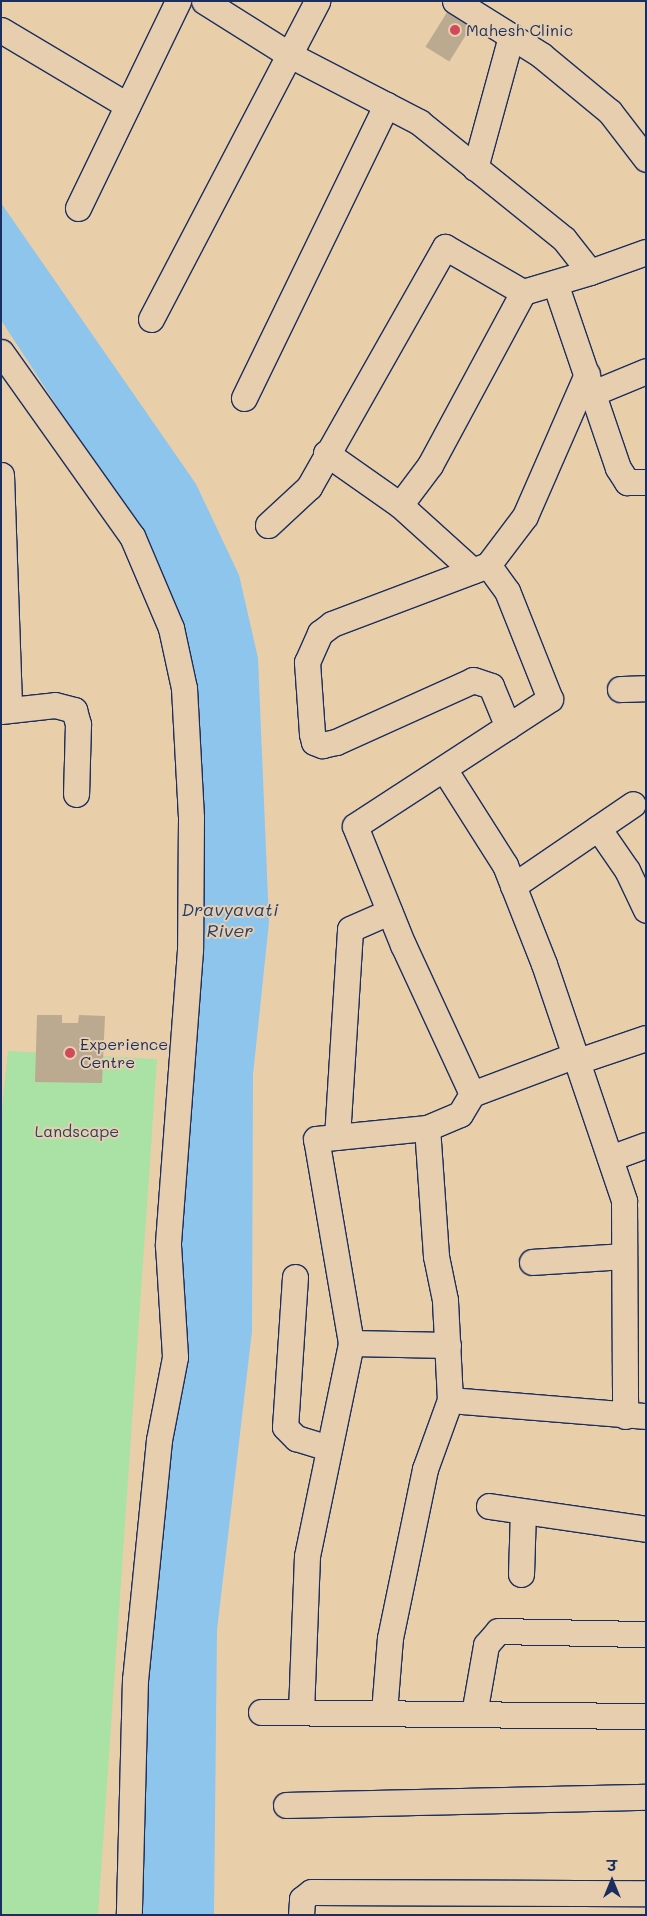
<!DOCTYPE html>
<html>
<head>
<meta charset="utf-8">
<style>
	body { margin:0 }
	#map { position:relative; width:647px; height:1916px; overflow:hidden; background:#e9ceaa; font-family:Mali,"Playpen Sans Deva",sans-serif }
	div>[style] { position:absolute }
	.green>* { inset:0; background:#aae1a5 }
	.water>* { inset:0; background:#8dc5ec }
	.building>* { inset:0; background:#bba990; transform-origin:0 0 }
	.roads { filter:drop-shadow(1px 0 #1b2f5e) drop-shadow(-1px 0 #1b2f5e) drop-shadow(0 1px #1b2f5e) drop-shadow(0 -1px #1b2f5e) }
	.minor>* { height:25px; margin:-12.5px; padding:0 12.5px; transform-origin:12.5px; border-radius:12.5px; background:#e7ceaf }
	.dots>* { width:14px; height:14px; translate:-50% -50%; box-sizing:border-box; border:2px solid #e7ceaf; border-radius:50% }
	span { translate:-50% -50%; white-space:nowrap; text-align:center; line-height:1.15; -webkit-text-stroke:4px #e7ceaf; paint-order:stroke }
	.poi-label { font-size:16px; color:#1b2f5e }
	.left { translate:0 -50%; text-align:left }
	.park-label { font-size:16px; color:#294165 }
	.water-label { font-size:18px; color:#263e6c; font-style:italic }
	.frame { position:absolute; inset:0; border:2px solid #1b2f5e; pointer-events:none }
	.north { position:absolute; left:587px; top:1856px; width:50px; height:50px; -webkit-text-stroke:4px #e7ceaf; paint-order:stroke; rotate:0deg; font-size:14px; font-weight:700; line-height:20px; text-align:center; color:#1b2f5e }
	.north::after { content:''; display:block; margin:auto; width:18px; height:22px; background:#1b2f5e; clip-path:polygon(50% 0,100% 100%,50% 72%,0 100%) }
</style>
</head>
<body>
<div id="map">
	<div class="green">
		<div style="clip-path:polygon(8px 1051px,157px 1059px,98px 1915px,1px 1915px,1px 1119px)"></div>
	</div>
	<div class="water">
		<div style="clip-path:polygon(1px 203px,196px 484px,239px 575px,258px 658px,269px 922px,253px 1075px,252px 1331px,217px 1630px,214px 1915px,135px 1915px,146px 1612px,179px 1113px,184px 655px,157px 560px,1px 320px)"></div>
	</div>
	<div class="building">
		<div style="left:451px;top:6px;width:28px;height:48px;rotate:32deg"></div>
		<div style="clip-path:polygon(37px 1015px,62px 1015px,62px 1023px,78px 1023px,79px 1015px,105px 1016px,102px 1083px,35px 1082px)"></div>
	</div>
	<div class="roads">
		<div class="minor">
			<div style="left:204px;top:1px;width:99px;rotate:32.2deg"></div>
			<div style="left:288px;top:54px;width:148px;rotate:27.4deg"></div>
			<div style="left:419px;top:122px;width:186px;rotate:38.9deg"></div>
			<div style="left:564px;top:239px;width:42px;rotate:51.8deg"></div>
			<div style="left:590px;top:272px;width:59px;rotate:-19.7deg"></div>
			<div style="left:455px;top:1px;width:102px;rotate:32.1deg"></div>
			<div style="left:541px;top:55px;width:89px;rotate:39.6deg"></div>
			<div style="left:610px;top:112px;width:59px;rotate:52.5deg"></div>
			<div style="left:1px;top:30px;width:147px;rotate:30.8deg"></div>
			<div style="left:475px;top:168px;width:137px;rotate:-74.7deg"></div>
			<div style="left:78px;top:208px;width:230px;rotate:-64.2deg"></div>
			<div style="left:555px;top:283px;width:195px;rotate:71.2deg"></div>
			<div style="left:618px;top:468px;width:17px;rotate:57deg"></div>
			<div style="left:627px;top:482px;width:19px"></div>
			<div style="left:151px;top:319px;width:359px;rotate:-62.4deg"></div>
			<div style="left:1px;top:352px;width:226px;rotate:54.6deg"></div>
			<div style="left:132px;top:536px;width:100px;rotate:67deg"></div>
			<div style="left:171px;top:628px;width:61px;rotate:77.8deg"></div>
			<div style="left:184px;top:688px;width:130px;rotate:86.9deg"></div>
			<div style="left:191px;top:818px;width:132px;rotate:90.4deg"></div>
			<div style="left:190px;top:950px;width:296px;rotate:94.3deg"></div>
			<div style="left:168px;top:1245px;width:112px;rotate:86.4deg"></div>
			<div style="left:175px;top:1357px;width:85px;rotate:100.9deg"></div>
			<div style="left:159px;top:1440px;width:240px;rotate:95.7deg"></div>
			<div style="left:135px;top:1679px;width:236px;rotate:91.5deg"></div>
			<div style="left:593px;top:393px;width:57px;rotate:-22.5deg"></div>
			<div style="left:244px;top:398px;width:326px;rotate:-64.1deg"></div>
			<div style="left:326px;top:453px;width:90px;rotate:35.1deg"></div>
			<div style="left:400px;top:505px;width:98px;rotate:42.1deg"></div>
			<div style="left:1px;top:475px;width:234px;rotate:88deg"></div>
			<div style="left:400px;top:505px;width:50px;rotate:-53.1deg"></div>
			<div style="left:430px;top:465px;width:196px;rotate:-61.7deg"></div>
			<div style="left:523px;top:292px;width:70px;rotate:-16.6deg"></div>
			<div style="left:268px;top:525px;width:56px;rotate:-42.8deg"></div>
			<div style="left:309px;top:487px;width:276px;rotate:-60.5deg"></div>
			<div style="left:445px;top:247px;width:90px;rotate:30deg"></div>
			<div style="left:488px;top:565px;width:167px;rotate:159.3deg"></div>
			<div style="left:332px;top:624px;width:15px;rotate:143deg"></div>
			<div style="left:320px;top:633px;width:32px;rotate:114deg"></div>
			<div style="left:307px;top:662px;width:72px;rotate:86deg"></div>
			<div style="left:312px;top:734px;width:8px;rotate:76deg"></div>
			<div style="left:314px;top:742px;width:9px;rotate:21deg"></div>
			<div style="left:322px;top:745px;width:14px;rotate:-12deg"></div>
			<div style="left:336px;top:742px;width:150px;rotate:-24.3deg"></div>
			<div style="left:473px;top:680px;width:19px;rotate:18deg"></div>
			<div style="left:491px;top:686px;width:44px;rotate:67.5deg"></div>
			<div style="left:620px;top:689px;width:26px;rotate:-2deg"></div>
			<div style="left:1px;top:711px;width:54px;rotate:-6.3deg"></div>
			<div style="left:55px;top:705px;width:20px;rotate:15deg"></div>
			<div style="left:74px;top:710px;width:15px;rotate:74deg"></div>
			<div style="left:78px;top:724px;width:70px;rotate:91.6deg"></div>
			<div style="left:444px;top:769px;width:114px;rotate:57.6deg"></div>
			<div style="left:505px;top:865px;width:106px;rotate:68.5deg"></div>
			<div style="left:544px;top:964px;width:250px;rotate:71.3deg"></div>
			<div style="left:624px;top:1201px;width:215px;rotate:89.7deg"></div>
			<div style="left:598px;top:828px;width:51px;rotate:55.4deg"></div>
			<div style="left:627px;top:870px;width:44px;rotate:64.6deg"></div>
			<div style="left:513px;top:886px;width:145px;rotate:-34.3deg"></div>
			<div style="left:578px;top:1061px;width:72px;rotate:-18.7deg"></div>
			<div style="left:472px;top:1094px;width:164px;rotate:-114.8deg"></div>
			<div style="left:403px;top:945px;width:128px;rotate:-112deg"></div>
			<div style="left:355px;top:826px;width:233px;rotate:-33.1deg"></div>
			<div style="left:550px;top:699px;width:116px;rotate:-111.7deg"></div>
			<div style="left:507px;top:591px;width:32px;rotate:-126deg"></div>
			<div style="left:488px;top:565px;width:61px;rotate:-52.9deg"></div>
			<div style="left:525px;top:516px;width:155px;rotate:-66.4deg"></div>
			<div style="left:337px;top:1137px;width:208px;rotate:-86.4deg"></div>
			<div style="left:350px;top:929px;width:43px;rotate:-23.6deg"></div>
			<div style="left:610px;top:1158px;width:38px;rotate:-20deg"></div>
			<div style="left:532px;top:1262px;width:92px;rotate:-3.7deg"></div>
			<div style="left:295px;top:1277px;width:150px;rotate:93.8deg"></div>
			<div style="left:285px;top:1427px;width:16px;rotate:45deg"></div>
			<div style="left:296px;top:1438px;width:34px;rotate:17deg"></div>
			<div style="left:351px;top:1343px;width:97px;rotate:1.2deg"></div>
			<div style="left:450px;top:1400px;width:197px;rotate:4.7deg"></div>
			<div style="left:489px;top:1506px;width:159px;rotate:8.3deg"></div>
			<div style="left:521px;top:1574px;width:62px;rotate:-88.2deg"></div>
			<div style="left:261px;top:1712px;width:385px;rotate:0.6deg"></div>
			<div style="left:301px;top:1712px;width:156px;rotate:-87.8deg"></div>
			<div style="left:307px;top:1556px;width:217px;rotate:-78.3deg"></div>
			<div style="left:351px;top:1343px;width:207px;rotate:-99.7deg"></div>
			<div style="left:316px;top:1139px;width:112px;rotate:-5.7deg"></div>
			<div style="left:384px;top:1712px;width:74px;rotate:-85.4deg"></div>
			<div style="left:390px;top:1638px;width:173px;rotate:-78.3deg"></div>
			<div style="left:425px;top:1469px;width:73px;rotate:-70.1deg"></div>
			<div style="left:450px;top:1400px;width:100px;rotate:-92.9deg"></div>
			<div style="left:445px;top:1300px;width:45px;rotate:-101.6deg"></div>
			<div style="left:436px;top:1256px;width:128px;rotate:-94deg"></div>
			<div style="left:427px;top:1128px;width:36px;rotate:-23deg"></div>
			<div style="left:460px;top:1114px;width:23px;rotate:-59deg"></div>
			<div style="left:472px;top:1094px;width:111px;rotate:-20.6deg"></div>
			<div style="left:474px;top:1714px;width:70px;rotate:-80.1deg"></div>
			<div style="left:486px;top:1645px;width:18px;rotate:-49deg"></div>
			<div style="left:498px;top:1631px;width:148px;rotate:1.2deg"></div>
			<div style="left:286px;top:1805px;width:360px;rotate:-1.3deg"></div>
			<div style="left:301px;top:1915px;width:16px;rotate:-86deg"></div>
			<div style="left:302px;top:1899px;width:11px;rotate:-38deg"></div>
			<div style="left:311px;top:1892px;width:335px;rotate:0.2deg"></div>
		</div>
	</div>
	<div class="dots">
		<div style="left:455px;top:30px;background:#d1495b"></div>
		<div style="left:70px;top:1053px;background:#d1495b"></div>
	</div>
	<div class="poi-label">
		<span class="left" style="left:466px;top:30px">Mahesh Clinic</span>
		<span class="left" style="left:80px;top:1053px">Experience<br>Centre</span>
	</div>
	<div class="park-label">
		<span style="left:77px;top:1131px">Landscape</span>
	</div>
	<div class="water-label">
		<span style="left:230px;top:920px">Dravyavati<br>River</span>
	</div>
	<div class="frame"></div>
	<div class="north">उ</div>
</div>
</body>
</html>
